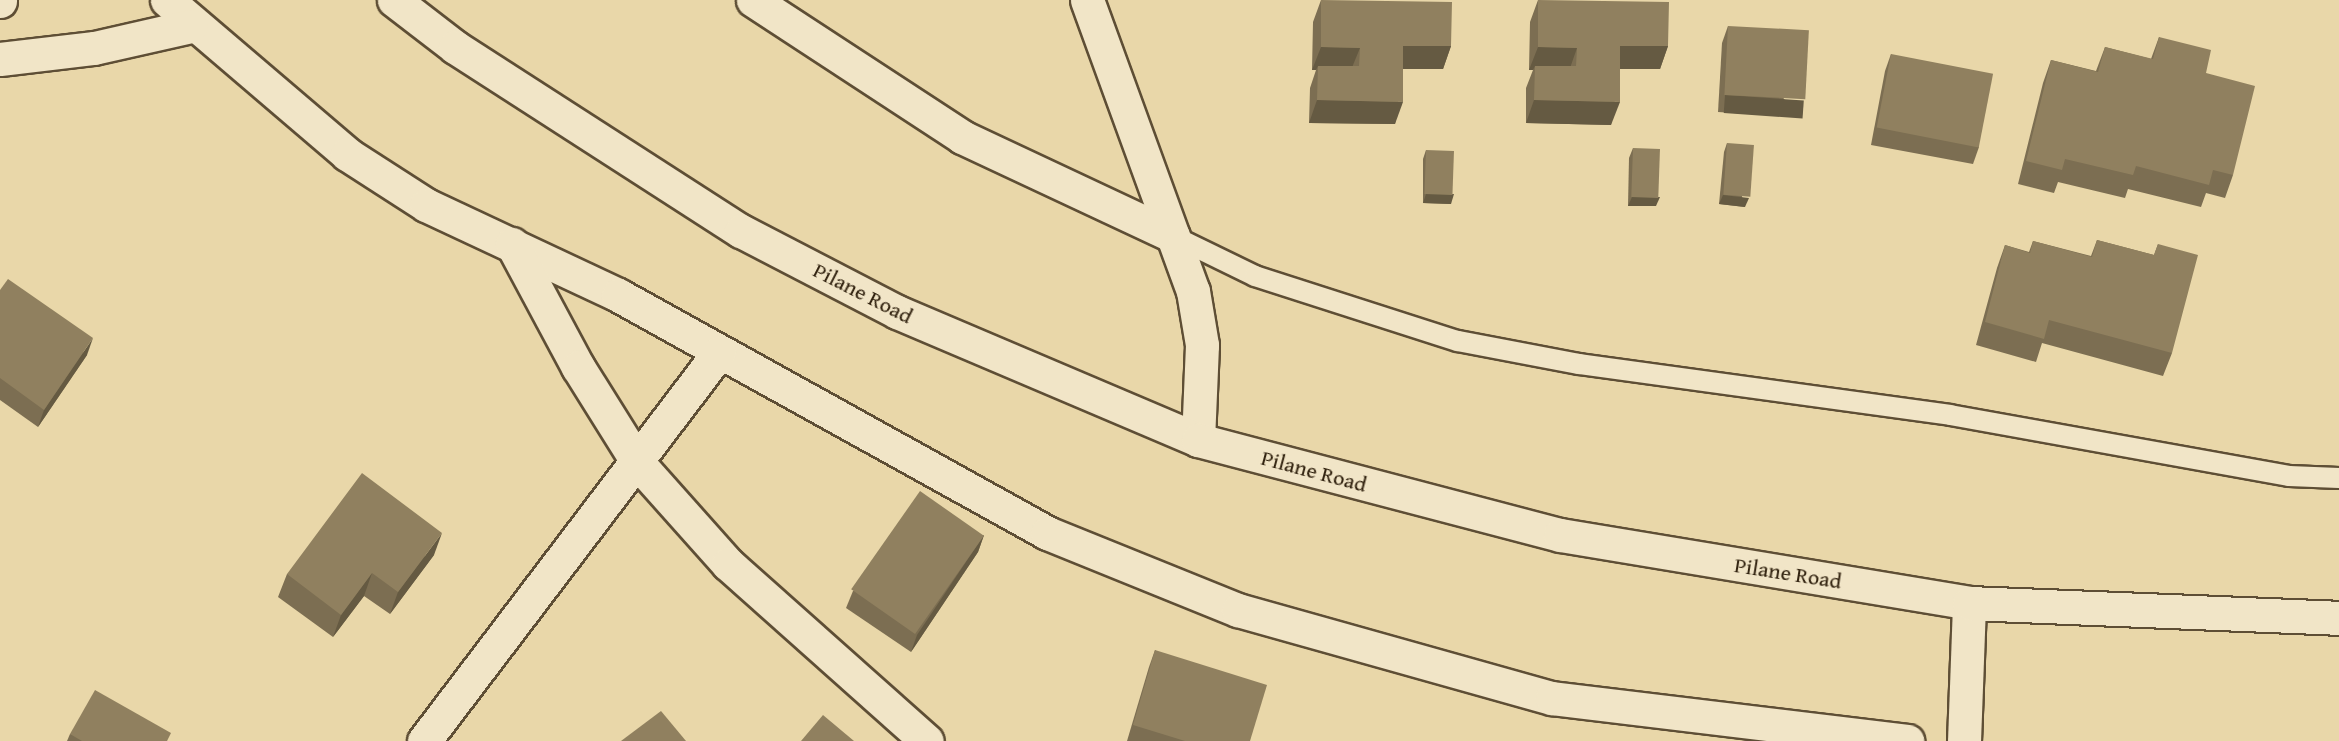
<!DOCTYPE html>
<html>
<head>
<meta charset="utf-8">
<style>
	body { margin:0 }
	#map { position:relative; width:2339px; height:741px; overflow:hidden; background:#e9d7a9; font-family:"Gentium Book Plus",serif }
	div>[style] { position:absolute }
	.roads { filter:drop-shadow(2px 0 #5e4e35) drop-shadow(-2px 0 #5e4e35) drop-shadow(0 2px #5e4e35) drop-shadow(0 -2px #5e4e35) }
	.lane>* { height:20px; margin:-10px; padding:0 10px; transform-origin:10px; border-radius:10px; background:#f1e5c7 }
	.street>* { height:33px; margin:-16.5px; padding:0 16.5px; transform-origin:16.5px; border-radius:16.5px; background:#f1e5c7 }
	.secondary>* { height:33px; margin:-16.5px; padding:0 16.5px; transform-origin:16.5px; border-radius:16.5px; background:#f1e5c7 }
	.wall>* { inset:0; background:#7c6e52 }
	.shaded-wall>* { inset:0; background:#655a42; transform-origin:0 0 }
	.building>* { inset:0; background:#90805f; transform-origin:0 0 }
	span { translate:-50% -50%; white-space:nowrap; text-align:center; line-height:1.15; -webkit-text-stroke:4.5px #f1e5c7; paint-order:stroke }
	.street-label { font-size:22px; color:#30210e }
</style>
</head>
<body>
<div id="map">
	<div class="roads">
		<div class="lane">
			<div style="left:1173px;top:236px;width:91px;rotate:26deg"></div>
			<div style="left:1255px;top:276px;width:213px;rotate:17.8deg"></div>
			<div style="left:1458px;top:341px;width:123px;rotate:10.8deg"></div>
			<div style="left:1579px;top:364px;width:374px;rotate:7.8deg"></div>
			<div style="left:1950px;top:415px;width:344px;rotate:10.2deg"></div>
			<div style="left:2289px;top:476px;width:50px;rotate:2.3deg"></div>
		</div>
		<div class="street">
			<div style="left:167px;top:0;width:237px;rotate:40.5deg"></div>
			<div style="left:347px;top:154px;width:94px;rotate:32.8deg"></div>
			<div style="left:426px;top:205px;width:212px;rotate:25.1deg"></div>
			<div style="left:618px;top:295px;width:491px;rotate:29deg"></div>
			<div style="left:1047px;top:533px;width:206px;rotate:22deg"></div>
			<div style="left:1238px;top:610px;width:326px;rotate:15.7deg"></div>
			<div style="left:1552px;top:698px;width:358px;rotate:6.9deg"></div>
			<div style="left:753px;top:0;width:250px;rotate:33.2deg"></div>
			<div style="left:962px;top:137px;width:233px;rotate:25.1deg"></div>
			<div style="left:1087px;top:0;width:310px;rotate:70deg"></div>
			<div style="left:1193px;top:291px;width:55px;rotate:80.5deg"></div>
			<div style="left:1202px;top:345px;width:95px;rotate:92.4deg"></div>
			<div style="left:0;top:1px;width:1px;rotate:-90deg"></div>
			<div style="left:0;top:59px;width:95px;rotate:-6.7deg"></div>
			<div style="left:94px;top:48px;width:99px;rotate:-12.8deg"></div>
			<div style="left:512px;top:244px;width:140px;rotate:61.8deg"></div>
			<div style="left:578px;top:367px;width:113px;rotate:58deg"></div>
			<div style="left:638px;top:463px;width:135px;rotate:48.3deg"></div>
			<div style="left:728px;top:564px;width:266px;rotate:41.7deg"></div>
			<div style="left:424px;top:741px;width:488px;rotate:-52.8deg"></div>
			<div style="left:1964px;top:741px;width:138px;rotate:-87.9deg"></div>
		</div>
		<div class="secondary">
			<div style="left:394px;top:0;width:77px;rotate:37.6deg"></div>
			<div style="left:455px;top:47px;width:340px;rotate:32.8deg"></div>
			<div style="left:741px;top:231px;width:176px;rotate:27.4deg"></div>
			<div style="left:897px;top:312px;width:327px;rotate:23deg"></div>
			<div style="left:1198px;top:440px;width:374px;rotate:14.7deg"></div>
			<div style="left:1560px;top:535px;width:415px;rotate:9.4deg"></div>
			<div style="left:1969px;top:603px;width:370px;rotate:2.3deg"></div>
		</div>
	</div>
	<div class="wall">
		<div style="clip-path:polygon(1321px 0,1451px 46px,1443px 69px,1403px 69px,1395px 124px,1309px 123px,1310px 88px,1316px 70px,1312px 70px,1313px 22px)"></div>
		<div style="clip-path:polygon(1538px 0,1668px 46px,1660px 69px,1620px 69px,1611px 125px,1526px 123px,1526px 88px,1533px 70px,1529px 70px,1530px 22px)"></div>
		<div style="clip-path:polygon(1728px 26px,1798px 117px,1718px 112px,1722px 43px)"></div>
		<div style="clip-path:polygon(2159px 37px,2206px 73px,2233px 175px,2225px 198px,2206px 193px,2201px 207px,2128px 189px,2125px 198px,2058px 182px,2054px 193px,2018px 184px,2043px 83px,2051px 60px,2096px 71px,2105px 47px,2151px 59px)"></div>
		<div style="clip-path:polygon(1891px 54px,1979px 147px,1973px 164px,1871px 145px,1885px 71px)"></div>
		<div style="clip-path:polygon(1727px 143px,1745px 207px,1719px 204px,1724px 152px)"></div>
		<div style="clip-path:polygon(1633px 148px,1656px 206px,1628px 206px,1629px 158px)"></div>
		<div style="clip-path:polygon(1426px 150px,1451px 204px,1423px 203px,1423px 159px)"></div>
		<div style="clip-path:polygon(2097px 240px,2154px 255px,2158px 244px,2172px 353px,2163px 376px,2042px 343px,2036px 362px,1976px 345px,1997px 268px,2005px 245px,2029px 252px,2033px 241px,2091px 256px)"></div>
		<div style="clip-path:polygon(0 290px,87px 355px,38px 427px,0 400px)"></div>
		<div style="clip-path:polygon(984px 535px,978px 552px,911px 652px,846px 608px,853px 591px)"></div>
		<div style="clip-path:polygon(434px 555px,390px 614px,364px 596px,333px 637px,278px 597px,287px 574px)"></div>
		<div style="clip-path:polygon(1155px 650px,1250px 741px,1127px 741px,1149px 667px)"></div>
		<div style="clip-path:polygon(70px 734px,168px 741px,67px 741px)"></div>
	</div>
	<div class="shaded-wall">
		<div style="clip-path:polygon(1403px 46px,1451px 46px,1443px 69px,1395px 69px)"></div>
		<div style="clip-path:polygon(1620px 46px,1668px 46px,1660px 69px,1612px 69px)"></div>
		<div style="clip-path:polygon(1321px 47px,1360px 48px,1351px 70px,1318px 66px,1316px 70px,1312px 70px)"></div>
		<div style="clip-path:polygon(1538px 47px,1577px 48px,1569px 71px,1535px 66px,1533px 70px,1529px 70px)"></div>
		<div style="left:1725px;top:95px;width:79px;height:18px;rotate:4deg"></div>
		<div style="clip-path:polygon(1317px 100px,1403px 102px,1395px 124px,1309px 123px)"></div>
		<div style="clip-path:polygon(1534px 100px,1620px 102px,1611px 125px,1526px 123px)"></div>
		<div style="clip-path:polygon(1426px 194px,1454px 194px,1451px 204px,1423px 203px)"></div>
		<div style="clip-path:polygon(1723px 195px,1749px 198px,1745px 207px,1719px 204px)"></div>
		<div style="clip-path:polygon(1632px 197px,1660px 197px,1656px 206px,1628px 206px)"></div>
		<div style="clip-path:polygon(93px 338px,87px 355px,38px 427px,44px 410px)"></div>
		<div style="clip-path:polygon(442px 533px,434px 555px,390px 614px,398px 592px)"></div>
		<div style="clip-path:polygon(984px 535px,978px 552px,911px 652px,917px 635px)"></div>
		<div style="clip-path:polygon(372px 573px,364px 596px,333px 637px,341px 615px)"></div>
	</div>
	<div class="building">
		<div style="clip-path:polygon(1321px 0,1452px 2px,1451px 46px,1403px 46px,1403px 102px,1317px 100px,1318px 66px,1359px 66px,1360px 48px,1321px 47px)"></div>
		<div style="clip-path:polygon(1538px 0,1669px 2px,1668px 46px,1620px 46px,1620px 102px,1534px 100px,1535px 66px,1576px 66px,1577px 48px,1538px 47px)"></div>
		<div style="left:1728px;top:26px;width:81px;height:69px;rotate:3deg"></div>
		<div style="clip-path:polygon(2159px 37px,2211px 50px,2206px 73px,2255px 86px,2233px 175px,2213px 170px,2209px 185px,2136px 166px,2133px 175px,2065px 159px,2062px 170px,2026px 161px,2051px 60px,2098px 72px,2105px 47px,2153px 59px)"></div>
		<div style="left:1891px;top:54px;width:104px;height:75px;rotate:11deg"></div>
		<div style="left:1727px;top:143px;width:27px;height:52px;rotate:4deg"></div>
		<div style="left:1633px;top:148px;width:27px;height:49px;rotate:2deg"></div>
		<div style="left:1426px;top:150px;width:28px;height:44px;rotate:2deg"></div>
		<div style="clip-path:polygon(2097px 240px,2154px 255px,2158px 244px,2198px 255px,2172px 353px,2049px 320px,2044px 339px,1985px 322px,2005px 245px,2030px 253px,2033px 241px,2092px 257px)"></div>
		<div style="clip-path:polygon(8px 279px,93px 338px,44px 410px,0 378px,0 290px)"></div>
		<div style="clip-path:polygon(362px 473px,442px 533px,398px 592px,372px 573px,341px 615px,287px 574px)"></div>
		<div style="left:920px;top:491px;width:78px;height:120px;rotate:35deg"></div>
		<div style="clip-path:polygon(1155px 650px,1267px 685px,1250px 741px,1185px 741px,1133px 725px)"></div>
		<div style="clip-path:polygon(95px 690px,171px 733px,167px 741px,82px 741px,70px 734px)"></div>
		<div style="clip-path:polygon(661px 711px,686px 741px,621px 741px)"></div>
		<div style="clip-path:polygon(823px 715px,854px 741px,801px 741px)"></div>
	</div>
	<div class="street-label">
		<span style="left:863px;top:293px;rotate:27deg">Pilane Road</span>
		<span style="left:1314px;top:471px;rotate:15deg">Pilane Road</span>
		<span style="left:1788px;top:573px;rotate:9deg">Pilane Road</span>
	</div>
</div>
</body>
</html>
